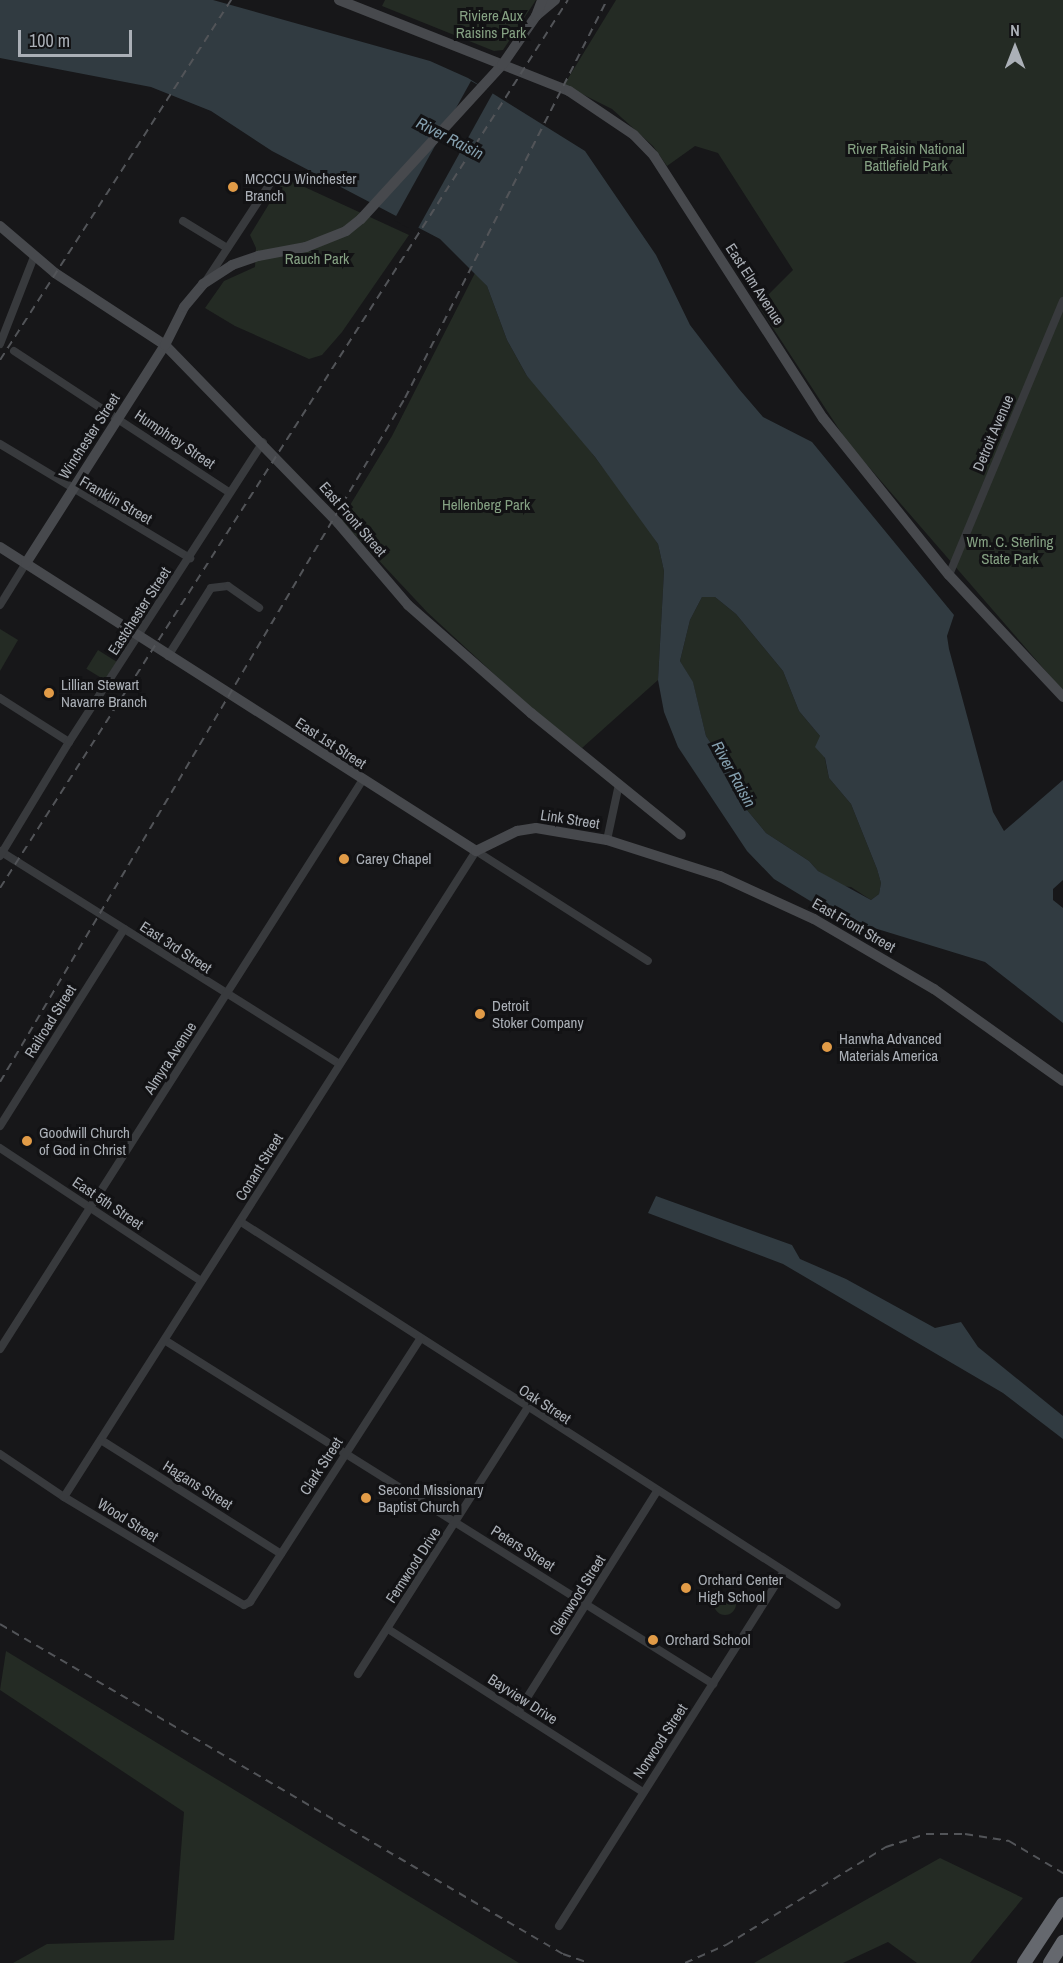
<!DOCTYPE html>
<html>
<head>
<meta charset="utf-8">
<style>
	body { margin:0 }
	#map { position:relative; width:1063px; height:1963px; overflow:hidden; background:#171719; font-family:"Archivo Narrow",sans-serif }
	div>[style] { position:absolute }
	.green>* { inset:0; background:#242b24; transform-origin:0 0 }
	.round { border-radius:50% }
	.water>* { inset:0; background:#313b41 }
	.pier>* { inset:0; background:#171719; transform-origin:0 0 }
	.street>* { height:8px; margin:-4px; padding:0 4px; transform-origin:4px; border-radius:4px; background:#383a3d }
	.secondary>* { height:10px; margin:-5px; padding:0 5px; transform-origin:5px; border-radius:5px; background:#47494d }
	.highway>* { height:14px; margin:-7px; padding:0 7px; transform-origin:7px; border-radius:7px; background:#65686e }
	.rail>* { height:2px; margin-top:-1px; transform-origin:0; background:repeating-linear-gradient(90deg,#525458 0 8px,transparent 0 14px) }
	.dots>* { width:16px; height:16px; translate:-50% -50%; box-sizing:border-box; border:3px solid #121214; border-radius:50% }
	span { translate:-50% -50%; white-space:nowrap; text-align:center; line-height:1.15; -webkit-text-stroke:6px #121214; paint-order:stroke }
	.park-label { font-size:15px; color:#85a183 }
	.poi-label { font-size:15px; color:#abb0b7 }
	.left { translate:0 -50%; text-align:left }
	.street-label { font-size:15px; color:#abb0b7 }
	.water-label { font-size:16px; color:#85a0af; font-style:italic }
	.north { position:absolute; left:985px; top:18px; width:60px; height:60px; -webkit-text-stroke:4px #121214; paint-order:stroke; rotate:0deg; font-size:16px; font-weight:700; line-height:24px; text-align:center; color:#abb0b7 }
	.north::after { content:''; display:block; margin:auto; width:21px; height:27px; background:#abb0b7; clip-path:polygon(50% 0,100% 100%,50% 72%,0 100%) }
	.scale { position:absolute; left:18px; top:30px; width:114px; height:27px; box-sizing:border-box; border:3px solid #abb0b7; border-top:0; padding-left:8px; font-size:18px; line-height:21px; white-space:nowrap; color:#abb0b7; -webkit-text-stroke:4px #121214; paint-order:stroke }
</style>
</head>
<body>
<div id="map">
	<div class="green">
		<div style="clip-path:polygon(385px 0,536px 0,503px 50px,494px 51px,382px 6px)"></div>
		<div style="clip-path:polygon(616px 0,1063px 0,1063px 691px,848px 443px,758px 305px,793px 270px,718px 153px,695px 146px,667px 166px,653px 146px,612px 109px,564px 85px)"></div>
		<div style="clip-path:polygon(285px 178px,409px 235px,342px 332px,322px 355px,309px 359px,235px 326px,205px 308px,224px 281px,255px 267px,256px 248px,250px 235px)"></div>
		<div style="clip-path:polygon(475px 273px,487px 286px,507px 340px,527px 376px,555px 405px,637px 512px,658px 544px,664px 571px,658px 680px,582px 748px,532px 709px,427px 612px,341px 520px,392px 436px)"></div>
		<div style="clip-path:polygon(702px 597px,715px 597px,736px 614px,783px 671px,799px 711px,820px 736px,829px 778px,851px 804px,877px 869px,881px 883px,879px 894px,871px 900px,851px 887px,840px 886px,818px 871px,809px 861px,766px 833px,747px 810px,740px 786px,706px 736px,693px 683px,680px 661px,690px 620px)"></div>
		<div style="clip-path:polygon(0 629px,18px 640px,0 671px)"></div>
		<div style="left:98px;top:650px;width:22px;height:22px;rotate:32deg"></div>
		<div class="round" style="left:714px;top:1593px;width:22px;height:22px"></div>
		<div style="clip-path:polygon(6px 1651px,519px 1963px,13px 1963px,47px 1944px,174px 1940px,184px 1812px,0 1690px)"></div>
		<div style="clip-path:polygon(940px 1858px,1023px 1898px,970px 1963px,917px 1963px,888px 1942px,843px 1963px,754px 1963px)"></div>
	</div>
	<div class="water">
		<div style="clip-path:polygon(evenodd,0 0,213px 0,430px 61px,468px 78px,585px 151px,656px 255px,690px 325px,739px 389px,763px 417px,812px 442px,954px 615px,947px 636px,949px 649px,993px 812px,1004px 831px,1063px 780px,1063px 880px,1053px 889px,1053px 900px,1063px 908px,1063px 1023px,985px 962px,835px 916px,774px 879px,747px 851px,678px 747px,664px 712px,658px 680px,664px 571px,658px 544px,595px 457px,527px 376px,507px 340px,487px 286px,440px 239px,272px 151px,211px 111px,151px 87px,0 58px,0 0,702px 597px,715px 597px,736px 614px,783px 671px,799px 711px,820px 736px,815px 747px,825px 758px,829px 778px,851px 804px,877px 869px,881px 883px,879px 894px,871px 900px,818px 871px,809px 861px,766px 833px,747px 810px,740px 786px,706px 736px,693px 682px,680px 661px,690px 620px,702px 597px)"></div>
		<div style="clip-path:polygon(656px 1196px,792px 1245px,800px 1259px,846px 1279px,935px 1328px,961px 1322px,978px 1347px,1063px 1416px,1063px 1439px,1003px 1393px,783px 1264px,648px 1213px)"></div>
	</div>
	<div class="pier">
		<div style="left:471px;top:81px;width:25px;height:159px;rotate:29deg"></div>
	</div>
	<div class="street">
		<div style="left:183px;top:221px;width:52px;rotate:31.5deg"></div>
		<div style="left:206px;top:281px;width:126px;rotate:-56.7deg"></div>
		<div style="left:0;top:344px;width:93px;rotate:-68.7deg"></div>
		<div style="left:14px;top:351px;width:258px;rotate:33.3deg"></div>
		<div style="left:0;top:444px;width:222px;rotate:31deg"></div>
		<div style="left:949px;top:575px;width:297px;rotate:-67.4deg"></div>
		<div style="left:0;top:605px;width:49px;rotate:-58.2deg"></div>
		<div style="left:168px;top:656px;width:80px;rotate:-57.7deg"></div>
		<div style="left:211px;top:588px;width:17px;rotate:-7deg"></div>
		<div style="left:228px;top:586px;width:38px;rotate:35deg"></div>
		<div style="left:0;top:698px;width:82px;rotate:32.5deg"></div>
		<div style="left:607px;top:840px;width:57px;rotate:-77.9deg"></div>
		<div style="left:0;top:851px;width:400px;rotate:32.1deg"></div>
		<div style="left:0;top:856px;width:133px;rotate:-58.8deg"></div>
		<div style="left:69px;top:742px;width:357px;rotate:-57.1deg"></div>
		<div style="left:0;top:1126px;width:233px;rotate:-57.8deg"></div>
		<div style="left:0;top:1148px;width:241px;rotate:33.5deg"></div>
		<div style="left:241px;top:1222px;width:708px;rotate:32.73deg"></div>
		<div style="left:166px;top:1341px;width:646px;rotate:32.09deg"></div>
		<div style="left:0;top:1349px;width:674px;rotate:-57.49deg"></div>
		<div style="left:101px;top:1440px;width:213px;rotate:32.3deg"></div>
		<div style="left:0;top:1454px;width:77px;rotate:33.9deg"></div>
		<div style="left:64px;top:1497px;width:210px;rotate:31deg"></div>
		<div style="left:244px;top:1605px;width:7px;rotate:-27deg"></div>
		<div style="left:250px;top:1602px;width:313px;rotate:-57.1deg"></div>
		<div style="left:64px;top:1497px;width:766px;rotate:-57.47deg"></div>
		<div style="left:476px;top:851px;width:204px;rotate:32.6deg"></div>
		<div style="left:388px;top:1629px;width:303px;rotate:32.6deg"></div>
		<div style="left:358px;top:1674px;width:314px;rotate:-57.5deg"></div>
		<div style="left:518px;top:1712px;width:261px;rotate:-57.8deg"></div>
		<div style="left:559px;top:1926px;width:419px;rotate:-57.6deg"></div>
	</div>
	<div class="secondary">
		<div style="left:339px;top:0;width:247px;rotate:21.6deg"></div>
		<div style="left:569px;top:91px;width:78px;rotate:34.1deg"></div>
		<div style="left:634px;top:135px;width:29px;rotate:46deg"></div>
		<div style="left:654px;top:156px;width:312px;rotate:57.2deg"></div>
		<div style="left:823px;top:418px;width:201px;rotate:51.3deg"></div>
		<div style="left:949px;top:575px;width:167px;rotate:46.9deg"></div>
		<div style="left:536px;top:16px;width:25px;rotate:-40deg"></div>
		<div style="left:0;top:226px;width:72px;rotate:40.5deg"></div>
		<div style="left:55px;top:273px;width:131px;rotate:33.2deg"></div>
		<div style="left:165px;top:345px;width:248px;rotate:45.8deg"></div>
		<div style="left:338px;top:523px;width:108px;rotate:49.5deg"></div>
		<div style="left:408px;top:605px;width:164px;rotate:41.3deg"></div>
		<div style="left:531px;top:713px;width:193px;rotate:39.1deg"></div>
		<div style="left:0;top:547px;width:565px;rotate:32.56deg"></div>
		<div style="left:476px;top:851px;width:46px;rotate:-26deg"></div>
		<div style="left:517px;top:831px;width:19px;rotate:-9deg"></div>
		<div style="left:536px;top:828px;width:72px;rotate:9.6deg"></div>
		<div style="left:607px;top:840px;width:119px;rotate:17.7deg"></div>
		<div style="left:720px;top:876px;width:103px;rotate:24.6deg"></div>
		<div style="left:814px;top:919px;width:139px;rotate:30.3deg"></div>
		<div style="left:934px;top:989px;width:158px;rotate:35.5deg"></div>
		<div style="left:26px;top:563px;width:259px;rotate:-57.5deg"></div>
		<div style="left:165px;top:345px;width:42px;rotate:-63.4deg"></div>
		<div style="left:184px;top:307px;width:30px;rotate:-50deg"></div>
		<div style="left:203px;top:284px;width:35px;rotate:-33deg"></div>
		<div style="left:232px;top:265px;width:28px;rotate:-19deg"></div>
		<div style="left:258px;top:256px;width:49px;rotate:-10.6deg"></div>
		<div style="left:306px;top:247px;width:43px;rotate:-21.8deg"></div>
		<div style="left:346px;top:231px;width:19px;rotate:-39deg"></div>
		<div style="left:361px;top:219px;width:209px;rotate:-47.5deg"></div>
		<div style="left:502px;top:65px;width:60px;rotate:-55.2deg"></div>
		<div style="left:536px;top:16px;width:17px;rotate:-69deg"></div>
	</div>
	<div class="highway">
		<div style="left:1024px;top:1963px;width:71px;rotate:-56.5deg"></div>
		<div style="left:1050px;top:1963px;width:25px;rotate:-58deg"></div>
	</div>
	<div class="rail">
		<div style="left:0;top:360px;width:428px;rotate:-57.3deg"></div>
		<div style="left:0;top:888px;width:1054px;rotate:-57.4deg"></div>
		<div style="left:0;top:1082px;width:795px;rotate:-59.37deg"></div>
		<div style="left:405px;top:398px;width:446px;rotate:-63.1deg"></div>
		<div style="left:0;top:1624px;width:653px;rotate:30.38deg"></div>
		<div style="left:563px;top:1954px;width:28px;rotate:19deg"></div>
		<div style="left:685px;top:1963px;width:45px;rotate:-23.7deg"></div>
		<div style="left:726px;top:1945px;width:188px;rotate:-31.5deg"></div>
		<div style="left:886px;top:1847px;width:42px;rotate:-18deg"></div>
		<div style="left:926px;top:1834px;width:39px"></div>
		<div style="left:965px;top:1834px;width:45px;rotate:9deg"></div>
		<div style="left:1009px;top:1841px;width:63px;rotate:30.7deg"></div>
	</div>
	<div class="dots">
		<div style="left:233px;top:187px;background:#e19b47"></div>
		<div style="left:49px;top:693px;background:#e19b47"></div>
		<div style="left:344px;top:859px;background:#e19b47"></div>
		<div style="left:480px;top:1014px;background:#e19b47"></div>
		<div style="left:827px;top:1047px;background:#e19b47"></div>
		<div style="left:27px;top:1141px;background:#e19b47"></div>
		<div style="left:366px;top:1498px;background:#e19b47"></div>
		<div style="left:686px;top:1588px;background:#e19b47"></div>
		<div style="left:653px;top:1640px;background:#e19b47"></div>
	</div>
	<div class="park-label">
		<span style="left:491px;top:24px">Riviere Aux<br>Raisins Park</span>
		<span style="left:906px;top:157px">River Raisin National<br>Battlefield Park</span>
		<span style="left:317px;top:259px">Rauch Park</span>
		<span style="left:486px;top:505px">Hellenberg Park</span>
		<span style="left:1010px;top:550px">Wm. C. Sterling<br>State Park</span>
	</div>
	<div class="poi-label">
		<span class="left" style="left:245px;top:187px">MCCCU Winchester<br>Branch</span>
		<span class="left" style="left:61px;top:693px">Lillian Stewart<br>Navarre Branch</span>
		<span class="left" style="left:356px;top:859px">Carey Chapel</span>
		<span class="left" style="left:492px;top:1014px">Detroit<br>Stoker Company</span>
		<span class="left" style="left:839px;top:1047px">Hanwha Advanced<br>Materials America</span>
		<span class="left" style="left:39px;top:1141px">Goodwill Church<br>of God in Christ</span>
		<span class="left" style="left:378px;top:1498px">Second Missionary<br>Baptist Church</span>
		<span class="left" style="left:698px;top:1588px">Orchard Center<br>High School</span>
		<span class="left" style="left:665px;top:1640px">Orchard School</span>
	</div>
	<div class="street-label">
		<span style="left:755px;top:284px;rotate:57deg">East Elm Avenue</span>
		<span style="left:993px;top:433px;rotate:-67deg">Detroit Avenue</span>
		<span style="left:89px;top:436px;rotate:-57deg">Winchester Street</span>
		<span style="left:175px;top:439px;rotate:34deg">Humphrey Street</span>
		<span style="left:116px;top:500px;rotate:30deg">Franklin Street</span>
		<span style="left:353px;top:519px;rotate:49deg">East Front Street</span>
		<span style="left:139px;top:611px;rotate:-57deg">Eastchester Street</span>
		<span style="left:331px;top:743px;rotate:33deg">East 1st Street</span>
		<span style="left:570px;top:819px;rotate:9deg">Link Street</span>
		<span style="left:854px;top:925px;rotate:30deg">East Front Street</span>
		<span style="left:176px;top:947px;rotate:33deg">East 3rd Street</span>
		<span style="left:50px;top:1021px;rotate:-58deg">Railroad Street</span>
		<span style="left:170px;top:1058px;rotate:-57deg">Almyra Avenue</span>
		<span style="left:259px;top:1167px;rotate:-58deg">Conant Street</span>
		<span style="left:108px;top:1203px;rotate:34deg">East 5th Street</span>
		<span style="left:545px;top:1404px;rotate:33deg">Oak Street</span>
		<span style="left:321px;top:1466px;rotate:-57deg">Clark Street</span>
		<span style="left:198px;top:1485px;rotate:32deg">Hagans Street</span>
		<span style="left:128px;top:1520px;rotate:32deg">Wood Street</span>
		<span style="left:523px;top:1548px;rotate:32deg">Peters Street</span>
		<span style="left:413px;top:1565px;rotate:-57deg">Fernwood Drive</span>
		<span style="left:577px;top:1595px;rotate:-58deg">Glenwood Street</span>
		<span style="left:523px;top:1699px;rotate:33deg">Bayview Drive</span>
		<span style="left:660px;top:1741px;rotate:-57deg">Norwood Street</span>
	</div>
	<div class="water-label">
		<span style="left:450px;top:138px;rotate:27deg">River Raisin</span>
		<span style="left:734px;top:774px;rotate:61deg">River Raisin</span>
	</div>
	<div class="north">N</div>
	<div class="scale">100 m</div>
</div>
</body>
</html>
